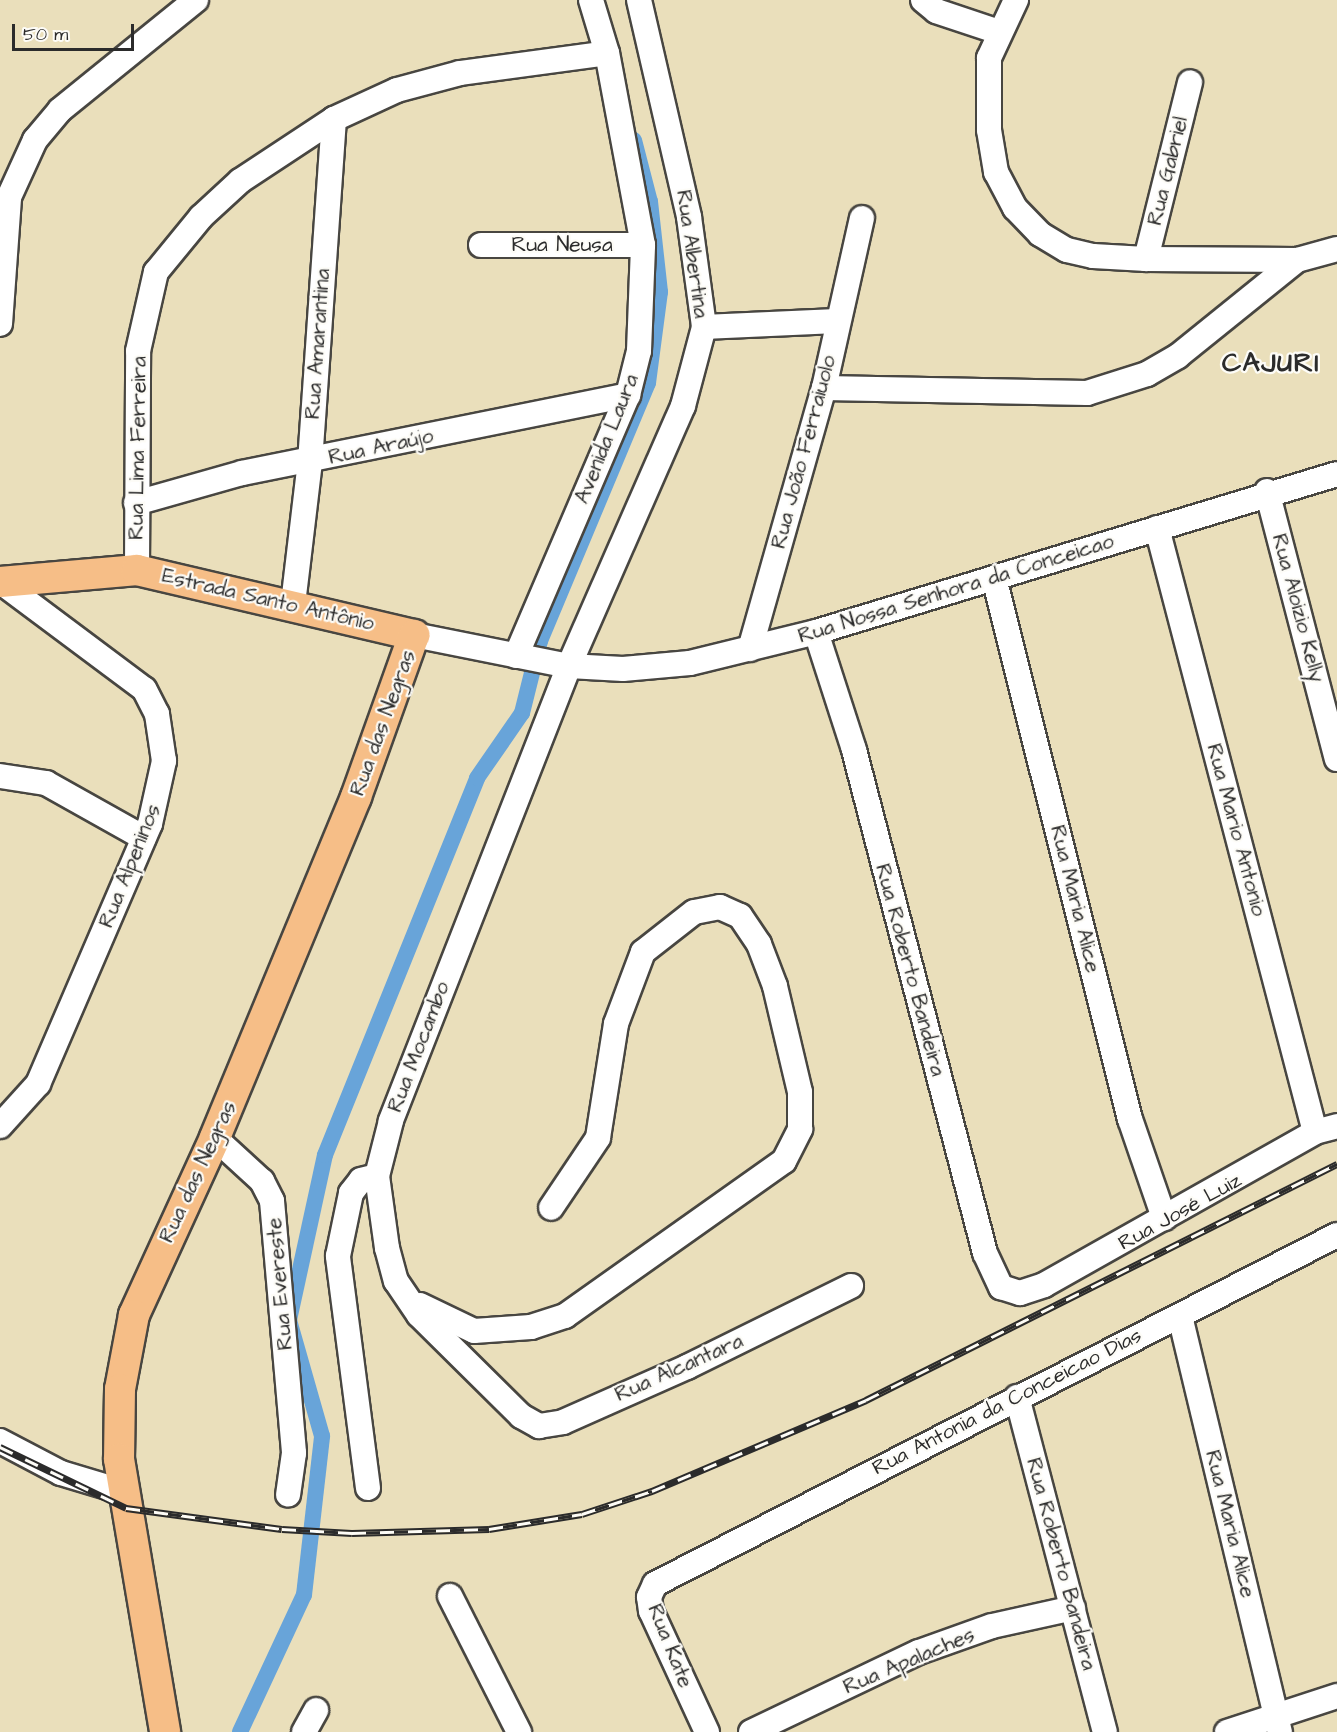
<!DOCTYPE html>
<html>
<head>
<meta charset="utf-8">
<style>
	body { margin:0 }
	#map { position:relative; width:1337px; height:1732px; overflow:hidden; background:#eadfbb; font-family:"Architects Daughter",sans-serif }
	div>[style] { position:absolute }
	.canal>* { height:16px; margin:-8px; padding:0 8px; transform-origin:8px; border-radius:8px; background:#68a4d9 }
	.roads { filter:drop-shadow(2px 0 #484641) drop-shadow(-2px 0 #484641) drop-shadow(0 2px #484641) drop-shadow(0 -2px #484641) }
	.minor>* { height:24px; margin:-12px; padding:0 12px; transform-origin:12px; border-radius:12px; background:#fff }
	.major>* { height:30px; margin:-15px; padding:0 15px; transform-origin:15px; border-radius:15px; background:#f6be87 }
	.rail>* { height:7px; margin-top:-3.5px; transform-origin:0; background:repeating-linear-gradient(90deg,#fdfcf7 0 14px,#2b2b2b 0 28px); box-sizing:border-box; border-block:2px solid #2b2b2b }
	span { translate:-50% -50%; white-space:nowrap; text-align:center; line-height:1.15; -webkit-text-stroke:4.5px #fdfcf7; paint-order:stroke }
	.street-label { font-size:21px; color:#2b2b2b }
	.district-label { font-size:27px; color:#2b2b2b; font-weight:700; letter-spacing:1.5px }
	.scale { position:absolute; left:12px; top:24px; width:122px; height:27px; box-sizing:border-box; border:3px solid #2b2b2b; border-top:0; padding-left:8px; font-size:18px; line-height:21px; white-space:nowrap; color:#2b2b2b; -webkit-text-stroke:4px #fdfcf7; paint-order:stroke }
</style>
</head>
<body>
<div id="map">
	<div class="canal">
		<div style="left:240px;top:1732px;width:151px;rotate:-65deg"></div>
		<div style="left:304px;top:1595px;width:160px;rotate:-83.5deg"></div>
		<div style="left:322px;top:1436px;width:121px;rotate:-105.9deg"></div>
		<div style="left:289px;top:1320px;width:169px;rotate:-77.7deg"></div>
		<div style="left:325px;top:1155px;width:406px;rotate:-68deg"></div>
		<div style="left:477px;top:778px;width:79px;rotate:-55.3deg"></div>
		<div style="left:522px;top:713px;width:74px;rotate:-76deg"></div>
		<div style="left:540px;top:641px;width:280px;rotate:-67.3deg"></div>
		<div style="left:648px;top:383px;width:92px;rotate:-82.5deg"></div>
		<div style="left:660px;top:292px;width:91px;rotate:-96.3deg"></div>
		<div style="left:650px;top:202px;width:64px;rotate:-104.5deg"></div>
	</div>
	<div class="roads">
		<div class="minor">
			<div style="left:639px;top:0;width:223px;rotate:77deg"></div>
			<div style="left:689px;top:217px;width:111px;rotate:82.2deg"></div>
			<div style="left:704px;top:327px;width:82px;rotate:104.9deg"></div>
			<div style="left:683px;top:406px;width:284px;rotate:113.7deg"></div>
			<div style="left:569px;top:666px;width:489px;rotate:111.4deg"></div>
			<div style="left:391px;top:1121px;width:57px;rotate:104.3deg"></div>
			<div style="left:377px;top:1176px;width:73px;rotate:82.1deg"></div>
			<div style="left:387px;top:1248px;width:34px;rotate:75deg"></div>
			<div style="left:396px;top:1281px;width:41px;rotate:55.9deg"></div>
			<div style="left:419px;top:1315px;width:144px;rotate:44.7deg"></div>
			<div style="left:521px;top:1416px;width:21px;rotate:29deg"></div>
			<div style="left:539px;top:1426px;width:24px;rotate:-9deg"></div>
			<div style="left:563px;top:1422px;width:136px;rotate:-23.9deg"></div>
			<div style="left:687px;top:1367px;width:183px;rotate:-26.3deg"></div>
			<div style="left:923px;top:0;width:17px;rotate:40deg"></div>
			<div style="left:936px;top:11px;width:66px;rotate:18.4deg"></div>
			<div style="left:1016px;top:0;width:64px;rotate:115deg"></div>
			<div style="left:989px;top:58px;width:72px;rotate:90deg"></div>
			<div style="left:989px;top:130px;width:43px;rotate:80.5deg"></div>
			<div style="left:996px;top:172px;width:41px;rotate:62.2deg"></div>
			<div style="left:1015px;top:208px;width:36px;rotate:46deg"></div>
			<div style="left:1040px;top:234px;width:31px;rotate:31deg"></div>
			<div style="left:1067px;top:250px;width:27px;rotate:13deg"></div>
			<div style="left:1093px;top:256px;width:53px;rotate:3.2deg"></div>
			<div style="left:1146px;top:259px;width:151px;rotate:0.4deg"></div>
			<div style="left:1297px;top:260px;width:41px;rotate:-15.4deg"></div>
			<div style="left:481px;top:245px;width:162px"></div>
			<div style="left:1146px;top:259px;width:182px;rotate:-76deg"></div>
			<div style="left:0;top:324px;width:127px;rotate:-85.9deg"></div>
			<div style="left:9px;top:197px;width:63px;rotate:-65.5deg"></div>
			<div style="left:35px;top:140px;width:39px;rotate:-50deg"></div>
			<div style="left:60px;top:110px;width:175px;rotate:-39deg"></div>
			<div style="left:704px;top:327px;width:132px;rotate:-2.6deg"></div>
			<div style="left:824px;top:388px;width:263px;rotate:1.1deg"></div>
			<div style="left:1087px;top:393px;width:63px;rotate:-17.6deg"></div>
			<div style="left:1147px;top:374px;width:36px;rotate:-30deg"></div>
			<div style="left:1178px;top:356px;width:153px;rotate:-38.9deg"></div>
			<div style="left:1267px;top:491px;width:277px;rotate:75.4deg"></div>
			<div style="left:136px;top:503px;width:110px;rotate:-15.8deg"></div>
			<div style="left:242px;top:473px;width:394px;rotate:-11.4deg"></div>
			<div style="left:1157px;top:528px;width:624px;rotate:75.34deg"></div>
			<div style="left:137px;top:570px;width:219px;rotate:-89.7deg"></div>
			<div style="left:138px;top:351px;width:81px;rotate:-77.2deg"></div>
			<div style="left:156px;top:272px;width:71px;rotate:-50.7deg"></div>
			<div style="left:201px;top:217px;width:53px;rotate:-42.7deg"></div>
			<div style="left:240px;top:181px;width:113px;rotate:-33.4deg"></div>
			<div style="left:334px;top:119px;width:69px;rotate:-24.7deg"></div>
			<div style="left:397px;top:90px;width:65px;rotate:-15.1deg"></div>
			<div style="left:460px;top:73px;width:148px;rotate:-7.7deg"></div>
			<div style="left:994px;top:578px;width:558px;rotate:75.89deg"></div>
			<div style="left:1130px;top:1119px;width:105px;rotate:71deg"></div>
			<div style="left:293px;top:604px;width:143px;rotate:-83.2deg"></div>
			<div style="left:310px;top:462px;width:344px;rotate:-86deg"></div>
			<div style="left:816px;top:632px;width:124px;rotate:72.1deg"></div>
			<div style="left:854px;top:750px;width:520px;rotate:75.4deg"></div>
			<div style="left:985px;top:1253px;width:38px;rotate:65deg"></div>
			<div style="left:1001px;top:1287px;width:20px;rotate:18deg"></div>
			<div style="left:1020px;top:1293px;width:25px;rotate:-18deg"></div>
			<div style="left:1044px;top:1285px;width:311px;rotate:-29.4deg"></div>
			<div style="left:1315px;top:1132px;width:23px;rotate:-15deg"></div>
			<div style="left:414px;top:635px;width:158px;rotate:11.3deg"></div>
			<div style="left:569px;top:666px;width:54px;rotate:3.2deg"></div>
			<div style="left:623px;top:669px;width:67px;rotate:-5.1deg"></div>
			<div style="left:690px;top:663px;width:130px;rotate:-13.8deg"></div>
			<div style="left:816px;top:632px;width:544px;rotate:-16.87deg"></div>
			<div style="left:750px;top:649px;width:271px;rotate:-74.2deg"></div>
			<div style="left:824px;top:388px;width:174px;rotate:-77.4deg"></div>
			<div style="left:516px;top:656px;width:284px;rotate:-66.8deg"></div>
			<div style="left:628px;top:395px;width:45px;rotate:-76deg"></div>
			<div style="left:639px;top:351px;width:106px;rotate:-87.8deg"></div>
			<div style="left:643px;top:245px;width:195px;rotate:-100.6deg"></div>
			<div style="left:607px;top:53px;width:55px;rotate:-106.8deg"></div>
			<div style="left:0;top:776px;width:47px;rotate:8.7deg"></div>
			<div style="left:46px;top:783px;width:112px;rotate:29.3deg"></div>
			<div style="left:0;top:1126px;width:57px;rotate:-47.9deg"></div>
			<div style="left:38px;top:1084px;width:283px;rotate:-66.7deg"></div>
			<div style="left:150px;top:824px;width:65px;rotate:-77.5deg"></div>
			<div style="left:164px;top:761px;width:48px;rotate:-98.5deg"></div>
			<div style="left:157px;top:714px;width:28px;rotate:-117deg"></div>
			<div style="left:144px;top:689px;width:179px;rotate:-143.2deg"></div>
			<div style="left:215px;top:1138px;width:64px;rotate:42.5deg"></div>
			<div style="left:262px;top:1181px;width:22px;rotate:63deg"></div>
			<div style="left:272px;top:1201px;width:253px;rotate:85deg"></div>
			<div style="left:294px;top:1453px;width:42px;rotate:98.1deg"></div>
			<div style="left:420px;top:1305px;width:60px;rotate:25.7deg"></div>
			<div style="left:474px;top:1331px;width:57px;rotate:-4deg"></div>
			<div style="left:531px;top:1327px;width:36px;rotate:-18deg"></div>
			<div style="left:565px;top:1316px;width:268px;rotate:-35.3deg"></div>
			<div style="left:784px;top:1161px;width:36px;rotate:-63deg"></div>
			<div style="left:800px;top:1129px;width:37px;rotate:-90deg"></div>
			<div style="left:800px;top:1092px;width:109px;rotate:-103.3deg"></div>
			<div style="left:775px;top:986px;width:45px;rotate:-110.9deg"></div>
			<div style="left:759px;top:944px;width:34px;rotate:-124deg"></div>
			<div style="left:740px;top:916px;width:22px;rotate:-156deg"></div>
			<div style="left:720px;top:907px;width:26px;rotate:169deg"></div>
			<div style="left:694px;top:912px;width:65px;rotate:141.9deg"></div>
			<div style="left:643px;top:952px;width:77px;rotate:110.6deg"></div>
			<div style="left:616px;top:1024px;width:115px;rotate:99deg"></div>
			<div style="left:598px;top:1138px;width:84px;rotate:123.9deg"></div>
			<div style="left:1180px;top:1316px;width:428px;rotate:76.5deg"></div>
			<div style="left:1017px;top:1397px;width:346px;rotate:75.3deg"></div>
			<div style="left:0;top:1441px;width:69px;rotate:27.7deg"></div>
			<div style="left:61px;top:1473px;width:66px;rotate:16.8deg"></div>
			<div style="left:368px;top:1488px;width:234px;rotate:-97.4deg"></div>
			<div style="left:338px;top:1256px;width:64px;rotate:-78.3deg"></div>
			<div style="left:351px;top:1193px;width:16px;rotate:-52deg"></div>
			<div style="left:361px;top:1180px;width:16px;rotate:-14deg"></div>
			<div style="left:450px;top:1596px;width:153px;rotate:63.1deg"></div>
			<div style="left:304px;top:1732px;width:25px;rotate:-61deg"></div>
			<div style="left:707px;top:1732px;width:133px;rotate:-114.8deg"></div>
			<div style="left:651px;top:1611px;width:14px;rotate:-98deg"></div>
			<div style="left:649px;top:1597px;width:14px;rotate:-65deg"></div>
			<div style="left:655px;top:1584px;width:766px;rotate:-27.1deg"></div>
			<div style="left:751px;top:1732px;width:186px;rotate:-25.5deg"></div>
			<div style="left:919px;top:1652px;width:77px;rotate:-19.6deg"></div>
			<div style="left:992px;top:1626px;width:83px;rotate:-12.5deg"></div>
			<div style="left:1227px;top:1732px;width:116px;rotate:-18.1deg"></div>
		</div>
		<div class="major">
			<div style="left:0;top:582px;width:138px;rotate:-5deg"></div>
			<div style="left:137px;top:570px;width:285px;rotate:13.2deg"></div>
			<div style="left:414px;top:635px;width:172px;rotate:109.7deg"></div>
			<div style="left:356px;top:797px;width:369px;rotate:112.5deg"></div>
			<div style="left:215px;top:1138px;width:195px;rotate:114.6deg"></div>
			<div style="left:134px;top:1315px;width:75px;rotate:100.7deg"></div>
			<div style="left:120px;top:1389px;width:70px;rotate:90.8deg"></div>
			<div style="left:119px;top:1459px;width:277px;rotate:80.4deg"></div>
		</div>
	</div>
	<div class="rail">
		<div style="left:0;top:1447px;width:140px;rotate:25.8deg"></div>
		<div style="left:126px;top:1508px;width:157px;rotate:7.7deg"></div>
		<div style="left:282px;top:1529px;width:70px;rotate:3.3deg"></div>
		<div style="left:352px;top:1533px;width:137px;rotate:-1.7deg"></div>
		<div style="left:489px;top:1529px;width:94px;rotate:-9.2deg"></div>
		<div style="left:582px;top:1514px;width:74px;rotate:-18.2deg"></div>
		<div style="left:652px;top:1491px;width:233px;rotate:-23deg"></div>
		<div style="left:866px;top:1400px;width:527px;rotate:-26.61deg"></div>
	</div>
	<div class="street-label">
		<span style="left:1168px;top:171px;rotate:-76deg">Rua Gabriel</span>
		<span style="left:562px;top:245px">Rua Neusa</span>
		<span style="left:692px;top:254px;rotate:82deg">Rua Albertina</span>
		<span style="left:318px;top:344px;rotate:-86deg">Rua Amarantina</span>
		<span style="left:607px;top:439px;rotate:-68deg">Avenida Laura</span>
		<span style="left:381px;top:447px;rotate:-12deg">Rua Araújo</span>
		<span style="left:138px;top:448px;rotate:-89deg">Rua Lima Ferreira</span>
		<span style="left:804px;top:452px;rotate:-75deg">Rua João Ferraiuolo</span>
		<span style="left:956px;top:589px;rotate:-17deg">Rua Nossa Senhora da Conceicao</span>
		<span style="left:268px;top:600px;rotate:13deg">Estrada Santo Antônio</span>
		<span style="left:1298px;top:608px;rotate:75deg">Rua Aloizio Kelly</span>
		<span style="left:383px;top:723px;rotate:-70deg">Rua das Negras</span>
		<span style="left:1236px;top:830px;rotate:75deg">Rua Mario Antonio</span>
		<span style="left:130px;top:866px;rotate:-68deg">Rua Alpeninos</span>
		<span style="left:1075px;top:899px;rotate:76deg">Rua Maria Alice</span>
		<span style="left:910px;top:970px;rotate:75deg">Rua Roberto Bandeira</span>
		<span style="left:419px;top:1047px;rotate:-69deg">Rua Mocambo</span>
		<span style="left:198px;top:1172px;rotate:-65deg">Rua das Negras</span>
		<span style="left:1180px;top:1212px;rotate:-29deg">Rua José Luiz</span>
		<span style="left:280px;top:1284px;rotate:-95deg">Rua Evereste</span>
		<span style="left:679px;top:1368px;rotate:-24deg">Rua Alcantara</span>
		<span style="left:1007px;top:1402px;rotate:-27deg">Rua Antonia da Conceicao Dias</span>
		<span style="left:1230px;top:1524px;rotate:76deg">Rua Maria Alice</span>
		<span style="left:1061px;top:1564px;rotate:75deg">Rua Roberto Bandeira</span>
		<span style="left:670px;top:1646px;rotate:68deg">Rua Kate</span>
		<span style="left:909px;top:1661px;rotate:-23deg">Rua Apalaches</span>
	</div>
	<div class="district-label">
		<span style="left:1271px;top:364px">CAJURI</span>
	</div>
	<div class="scale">50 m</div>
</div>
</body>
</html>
